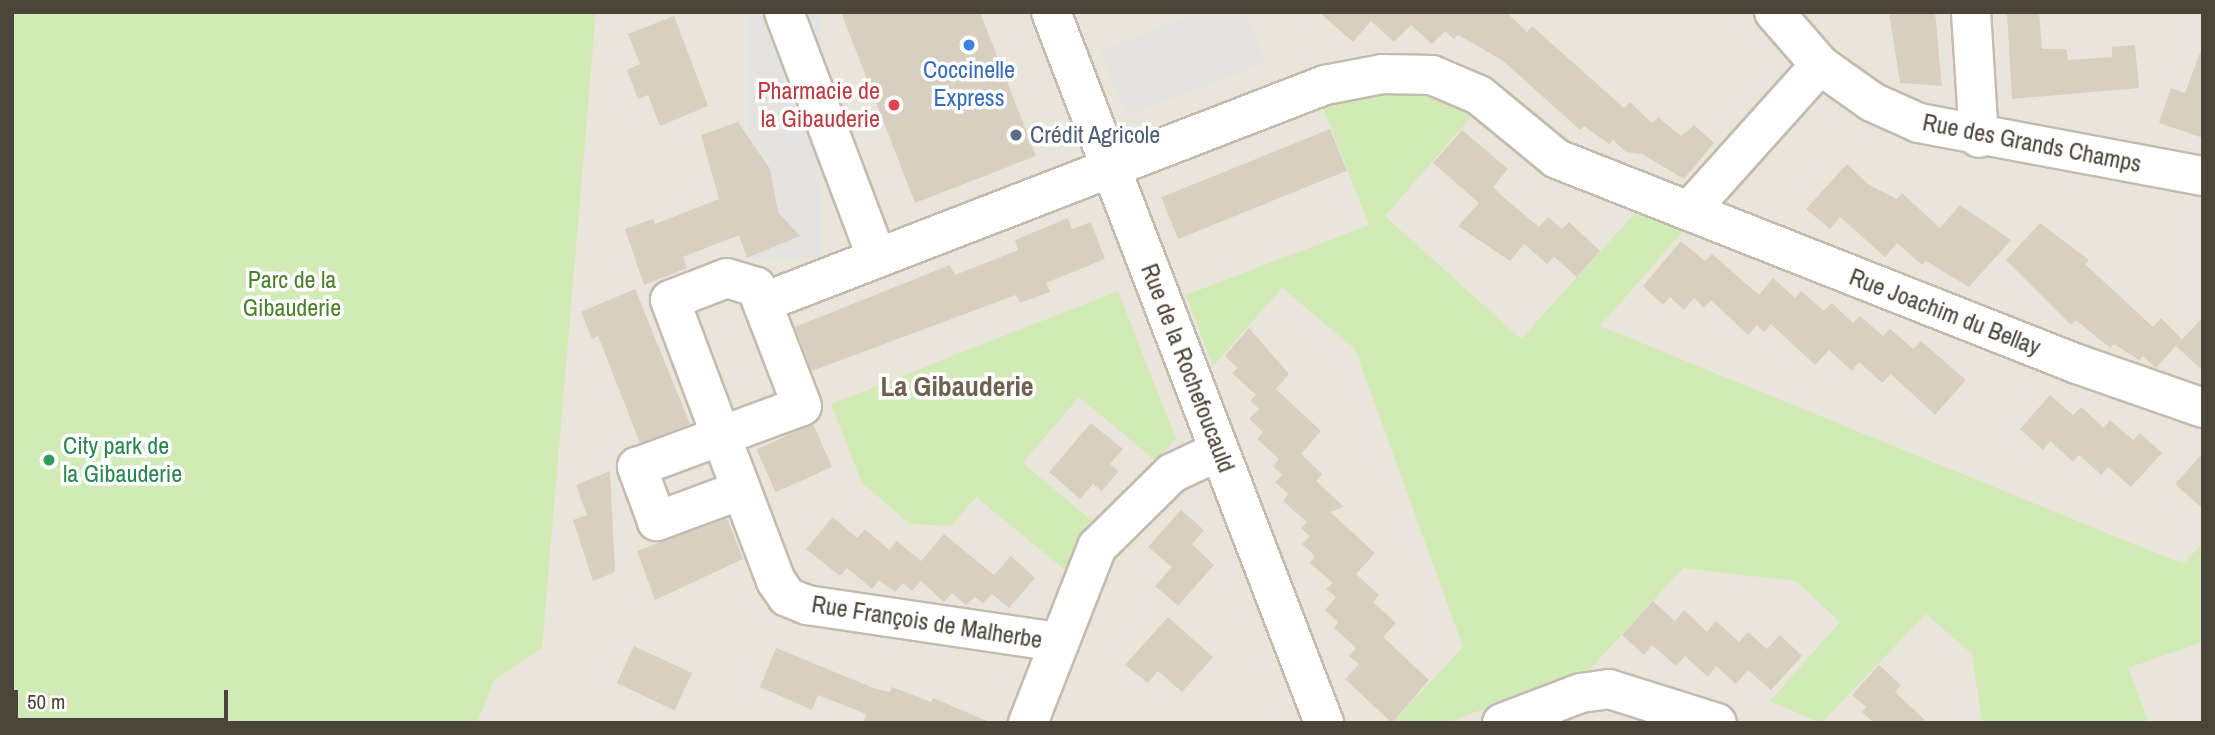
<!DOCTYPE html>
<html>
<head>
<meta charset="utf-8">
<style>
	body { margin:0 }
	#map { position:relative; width:2215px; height:735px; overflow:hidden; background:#f6f3ec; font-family:"Archivo Narrow",sans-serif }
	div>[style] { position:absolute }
	.residential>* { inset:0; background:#eae5da; transform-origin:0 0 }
	.green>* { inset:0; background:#d2eab5 }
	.parking>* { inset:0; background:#e5e3e0; transform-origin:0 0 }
	.building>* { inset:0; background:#d8cfc1; transform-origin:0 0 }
	.roads { filter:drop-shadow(2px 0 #c2bbae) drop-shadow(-2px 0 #c2bbae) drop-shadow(0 2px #c2bbae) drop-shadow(0 -2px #c2bbae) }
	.minor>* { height:38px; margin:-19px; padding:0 19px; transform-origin:19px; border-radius:19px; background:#fff }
	.dots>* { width:19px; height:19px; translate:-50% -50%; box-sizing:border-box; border:4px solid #fff; border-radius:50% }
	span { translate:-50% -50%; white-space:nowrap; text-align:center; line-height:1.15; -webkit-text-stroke:7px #fff; paint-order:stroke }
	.shop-label { font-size:24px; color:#366cbe }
	.health-label { font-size:24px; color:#be3a42 }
	.right { translate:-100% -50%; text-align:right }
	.service-label { font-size:24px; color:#4e5e75 }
	.left { translate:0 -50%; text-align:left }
	.street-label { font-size:24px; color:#4b4439 }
	.park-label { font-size:24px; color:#4a7f2a }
	.leisure-label { font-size:24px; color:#27864d }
	.quarter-label { font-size:28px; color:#6e6250; font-weight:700 }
	.frame { position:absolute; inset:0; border:14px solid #4b4439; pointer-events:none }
	.scale { position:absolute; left:14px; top:690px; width:214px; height:32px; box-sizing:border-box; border:4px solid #4b4439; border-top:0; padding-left:9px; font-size:21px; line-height:24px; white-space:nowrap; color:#4b4439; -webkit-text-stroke:5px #fff; paint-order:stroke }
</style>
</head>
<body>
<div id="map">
	<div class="residential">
		<div style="left:12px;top:12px;width:2191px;height:711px"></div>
	</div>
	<div class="green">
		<div style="clip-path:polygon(12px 12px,596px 12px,542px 648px,494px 680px,477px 723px,21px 723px,12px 717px)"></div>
		<div style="clip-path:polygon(1401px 91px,1439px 97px,1472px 116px,1385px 216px,1521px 339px,1637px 211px,1685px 229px,1600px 326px,2183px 564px,2203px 543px,2203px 642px,2128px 668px,2149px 723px,1982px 723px,1972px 654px,1926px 614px,1821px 723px,1770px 701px,1840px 622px,1796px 581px,1683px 568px,1591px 668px,1447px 723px,1392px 723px,1463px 647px,1355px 349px,1282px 288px,1213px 366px,1186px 295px,1369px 225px,1322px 105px)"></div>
		<div style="clip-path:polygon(1118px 291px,1176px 439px,1156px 461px,1079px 397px,1023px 463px,1092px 521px,1070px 574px,976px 497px,951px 526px,910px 524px,862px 483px,831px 404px)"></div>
	</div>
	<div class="parking">
		<div style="left:748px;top:12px;width:74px;height:246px"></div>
		<div style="clip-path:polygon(1200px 12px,1246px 12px,1266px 63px,1128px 115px,1098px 51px)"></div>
	</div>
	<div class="building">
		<div style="clip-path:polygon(841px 12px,980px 12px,1036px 156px,915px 203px)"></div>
		<div style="clip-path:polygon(1319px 12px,1506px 12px,1527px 32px,1532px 26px,1624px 108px,1630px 102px,1652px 123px,1658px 117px,1681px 136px,1694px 125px,1714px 143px,1684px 179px,1642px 154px,1626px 152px,1613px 140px,1609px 144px,1584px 126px,1580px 130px,1502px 60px,1458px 35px,1454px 39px,1445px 31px,1432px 44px,1411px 25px,1394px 42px,1371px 21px,1353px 42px)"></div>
		<div style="clip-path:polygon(1889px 12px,1935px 12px,1942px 86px,1900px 83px)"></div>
		<div style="clip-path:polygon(2007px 12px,2039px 12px,2042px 49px,2066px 49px,2068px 60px,2112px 57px,2112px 47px,2135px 45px,2139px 88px,2012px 99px)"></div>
		<div style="clip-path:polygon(674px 16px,708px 106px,660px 126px,648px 95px,638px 99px,627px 70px,640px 64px,628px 34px)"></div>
		<div style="clip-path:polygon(2200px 53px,2203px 53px,2203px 138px,2159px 123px,2171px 88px,2185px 93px)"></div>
		<div style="clip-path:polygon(738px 122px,770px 169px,778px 212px,800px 236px,747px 258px,739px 235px,683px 257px,687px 268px,644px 285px,625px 229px,653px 219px,655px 224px,719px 199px,701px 135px)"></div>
		<div style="left:1330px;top:129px;width:45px;height:182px;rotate:68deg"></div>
		<div style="clip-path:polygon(1462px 130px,1508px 169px,1493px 187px,1502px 196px,1539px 227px,1548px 217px,1562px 229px,1569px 222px,1600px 251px,1577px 277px,1554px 257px,1547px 264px,1524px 244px,1510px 261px,1458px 226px,1479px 203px,1433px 163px)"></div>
		<div style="clip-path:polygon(1847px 164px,1869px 185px,1897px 199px,1902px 193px,1940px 228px,1960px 205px,2011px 240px,1969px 287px,1926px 261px,1922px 265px,1897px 243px,1885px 257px,1840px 217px,1830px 229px,1806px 209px)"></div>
		<div style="clip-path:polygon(1068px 218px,1072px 229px,1091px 222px,1105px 259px,1046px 283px,1050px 292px,1020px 303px,1016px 295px,812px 371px,795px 327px,950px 265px,955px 275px,993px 260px,1018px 250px,1015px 240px)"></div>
		<div style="clip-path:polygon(2040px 223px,2089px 260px,2085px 264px,2153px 327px,2161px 318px,2182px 339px,2156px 368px,2143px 356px,2139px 360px,2114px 344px,2110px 348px,2076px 320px,2071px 325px,2006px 260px)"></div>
		<div style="clip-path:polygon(1681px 241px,1705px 261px,1712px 254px,1759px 295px,1773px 278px,1795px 298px,1801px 291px,1824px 311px,1832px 303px,1853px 323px,1860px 316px,1883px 336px,1890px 329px,1913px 349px,1921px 341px,1966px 380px,1935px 415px,1891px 374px,1882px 383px,1859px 362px,1852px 371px,1829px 350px,1815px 365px,1771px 324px,1764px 332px,1757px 325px,1748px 335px,1711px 300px,1704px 308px,1694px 298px,1684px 310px,1670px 297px,1663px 305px,1643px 286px)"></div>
		<div style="clip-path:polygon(635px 289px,690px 424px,640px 443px,598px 336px,592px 339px,581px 312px)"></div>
		<div style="clip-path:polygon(2203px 317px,2203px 371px,2176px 346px)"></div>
		<div style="clip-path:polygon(1249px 328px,1289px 374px,1276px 389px,1321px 431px,1301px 454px,1322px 474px,1316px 481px,1344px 507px,1330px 512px,1375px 553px,1356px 574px,1379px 595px,1373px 602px,1396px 623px,1383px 637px,1429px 680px,1392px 723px,1345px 679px,1359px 664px,1349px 656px,1356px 648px,1334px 628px,1338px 622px,1325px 610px,1336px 597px,1326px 589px,1333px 583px,1310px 563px,1315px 556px,1302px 544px,1310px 536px,1301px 528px,1307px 522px,1283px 501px,1288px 494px,1275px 482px,1282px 475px,1273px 466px,1279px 459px,1257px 439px,1263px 432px,1249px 419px,1259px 409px,1250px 401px,1256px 395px,1232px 373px,1238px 368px,1225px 356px)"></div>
		<div style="clip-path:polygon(2050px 395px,2073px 415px,2081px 407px,2104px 428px,2110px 420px,2133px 440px,2140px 433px,2162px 453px,2131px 487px,2108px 467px,2101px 475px,2079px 455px,2073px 462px,2050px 441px,2043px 450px,2020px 429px)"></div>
		<div style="clip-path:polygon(1091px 423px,1123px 449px,1110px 464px,1119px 471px,1102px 491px,1093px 484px,1080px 499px,1049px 472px)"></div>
		<div style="left:813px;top:424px;width:47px;height:62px;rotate:66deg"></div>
		<div style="clip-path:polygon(2203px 453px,2203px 509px,2175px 484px)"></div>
		<div style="clip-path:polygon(610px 471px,615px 572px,593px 581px,573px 520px,587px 515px,576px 485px)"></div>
		<div style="clip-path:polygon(1181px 510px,1204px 530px,1192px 544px,1214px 565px,1178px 606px,1155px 586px,1172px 567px,1148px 547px)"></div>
		<div style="clip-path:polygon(833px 517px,857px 538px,865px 529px,889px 550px,897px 541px,921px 561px,944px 534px,994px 575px,1011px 556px,1035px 578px,1009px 608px,992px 594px,983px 603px,975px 597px,966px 605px,952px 593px,944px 602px,921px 581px,912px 591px,903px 583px,895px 592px,879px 580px,872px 589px,847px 568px,840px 576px,806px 549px)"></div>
		<div style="clip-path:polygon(727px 518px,743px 559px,655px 600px,637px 551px)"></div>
		<div style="clip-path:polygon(1653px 601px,1675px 621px,1684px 610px,1707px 632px,1716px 621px,1739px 642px,1748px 632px,1767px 649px,1780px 635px,1802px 656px,1771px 690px,1748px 670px,1736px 684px,1716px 666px,1708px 677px,1685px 656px,1676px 666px,1652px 645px,1644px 655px,1622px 635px)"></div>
		<div style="clip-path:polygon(1168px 617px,1213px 657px,1182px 692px,1158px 671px,1148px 683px,1125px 665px)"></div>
		<div style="left:634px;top:646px;width:64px;height:41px;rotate:25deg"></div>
		<div style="clip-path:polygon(776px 648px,876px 689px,890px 692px,892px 687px,931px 702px,933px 698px,992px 723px,863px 723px,866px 714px,818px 695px,812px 710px,760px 687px)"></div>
		<div style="clip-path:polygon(1879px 665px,1901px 685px,1895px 692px,1928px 723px,1874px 723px,1862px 712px,1866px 707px,1852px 695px)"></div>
	</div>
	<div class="roads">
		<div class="minor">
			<div style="left:784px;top:12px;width:263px;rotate:69.3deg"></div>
			<div style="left:1051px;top:12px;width:762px;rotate:68.99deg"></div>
			<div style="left:1774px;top:12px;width:70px;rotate:49deg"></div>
			<div style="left:1820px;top:65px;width:64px;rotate:35.4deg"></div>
			<div style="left:1872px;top:102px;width:51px;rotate:24.1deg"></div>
			<div style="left:1919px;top:123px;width:289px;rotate:10.6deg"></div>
			<div style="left:1971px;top:12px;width:126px;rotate:86.4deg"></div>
			<div style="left:1689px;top:211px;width:196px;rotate:-48.1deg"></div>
			<div style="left:764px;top:302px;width:602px;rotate:-21.15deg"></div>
			<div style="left:1325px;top:85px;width:58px;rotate:-10.9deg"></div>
			<div style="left:1382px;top:74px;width:50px;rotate:1.1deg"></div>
			<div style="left:1432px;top:75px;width:51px;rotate:23.1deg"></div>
			<div style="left:1479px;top:95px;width:101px;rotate:39.4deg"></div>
			<div style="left:1557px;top:159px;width:559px;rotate:21.52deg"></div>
			<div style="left:2077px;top:364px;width:133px;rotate:19.2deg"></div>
			<div style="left:741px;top:490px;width:90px;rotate:159.7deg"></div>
			<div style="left:657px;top:521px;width:58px;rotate:-110.3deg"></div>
			<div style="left:637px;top:467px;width:90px;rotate:-20.3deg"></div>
			<div style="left:721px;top:436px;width:86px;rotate:-20.3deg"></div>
			<div style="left:802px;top:406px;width:128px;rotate:-111.1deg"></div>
			<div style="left:756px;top:287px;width:30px;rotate:-163deg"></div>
			<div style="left:727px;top:278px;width:61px;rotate:158.9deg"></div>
			<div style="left:670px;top:300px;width:145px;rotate:69.4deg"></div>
			<div style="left:721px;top:436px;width:155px;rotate:69.2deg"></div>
			<div style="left:776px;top:581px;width:19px;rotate:55deg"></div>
			<div style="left:787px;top:597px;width:22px;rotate:22deg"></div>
			<div style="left:807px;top:605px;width:255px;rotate:8.4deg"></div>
			<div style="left:1028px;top:723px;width:189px;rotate:-68.6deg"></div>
			<div style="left:1097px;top:547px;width:105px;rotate:-44.6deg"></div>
			<div style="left:1172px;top:473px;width:52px;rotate:-25.1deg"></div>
			<div style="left:1502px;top:723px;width:85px;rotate:-20.8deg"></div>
			<div style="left:1581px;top:693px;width:28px;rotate:-8deg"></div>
			<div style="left:1609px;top:689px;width:113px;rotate:17.5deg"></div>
		</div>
	</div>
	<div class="dots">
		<div style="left:969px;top:45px;background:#3f7fe0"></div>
		<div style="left:894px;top:105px;background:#e0444e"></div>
		<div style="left:1016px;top:135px;background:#5c6f8a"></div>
		<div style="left:49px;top:460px;background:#2e9e5b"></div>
	</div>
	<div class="shop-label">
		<span style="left:969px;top:84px">Coccinelle<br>Express</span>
	</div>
	<div class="health-label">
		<span class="right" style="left:880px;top:105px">Pharmacie de<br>la Gibauderie</span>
	</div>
	<div class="service-label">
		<span class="left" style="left:1030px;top:135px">Crédit Agricole</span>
	</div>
	<div class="street-label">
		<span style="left:2032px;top:143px;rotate:11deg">Rue des Grands Champs</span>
		<span style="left:1945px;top:312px;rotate:21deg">Rue Joachim du Bellay</span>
		<span style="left:1188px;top:368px;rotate:69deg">Rue de la Rochefoucauld</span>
		<span style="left:927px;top:622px;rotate:9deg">Rue François de Malherbe</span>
	</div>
	<div class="park-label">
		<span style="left:292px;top:294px">Parc de la<br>Gibauderie</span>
	</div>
	<div class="leisure-label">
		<span class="left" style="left:63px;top:460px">City park de<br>la Gibauderie</span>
	</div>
	<div class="quarter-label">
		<span style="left:957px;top:386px">La Gibauderie</span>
	</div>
	<div class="frame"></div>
	<div class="scale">50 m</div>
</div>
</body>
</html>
